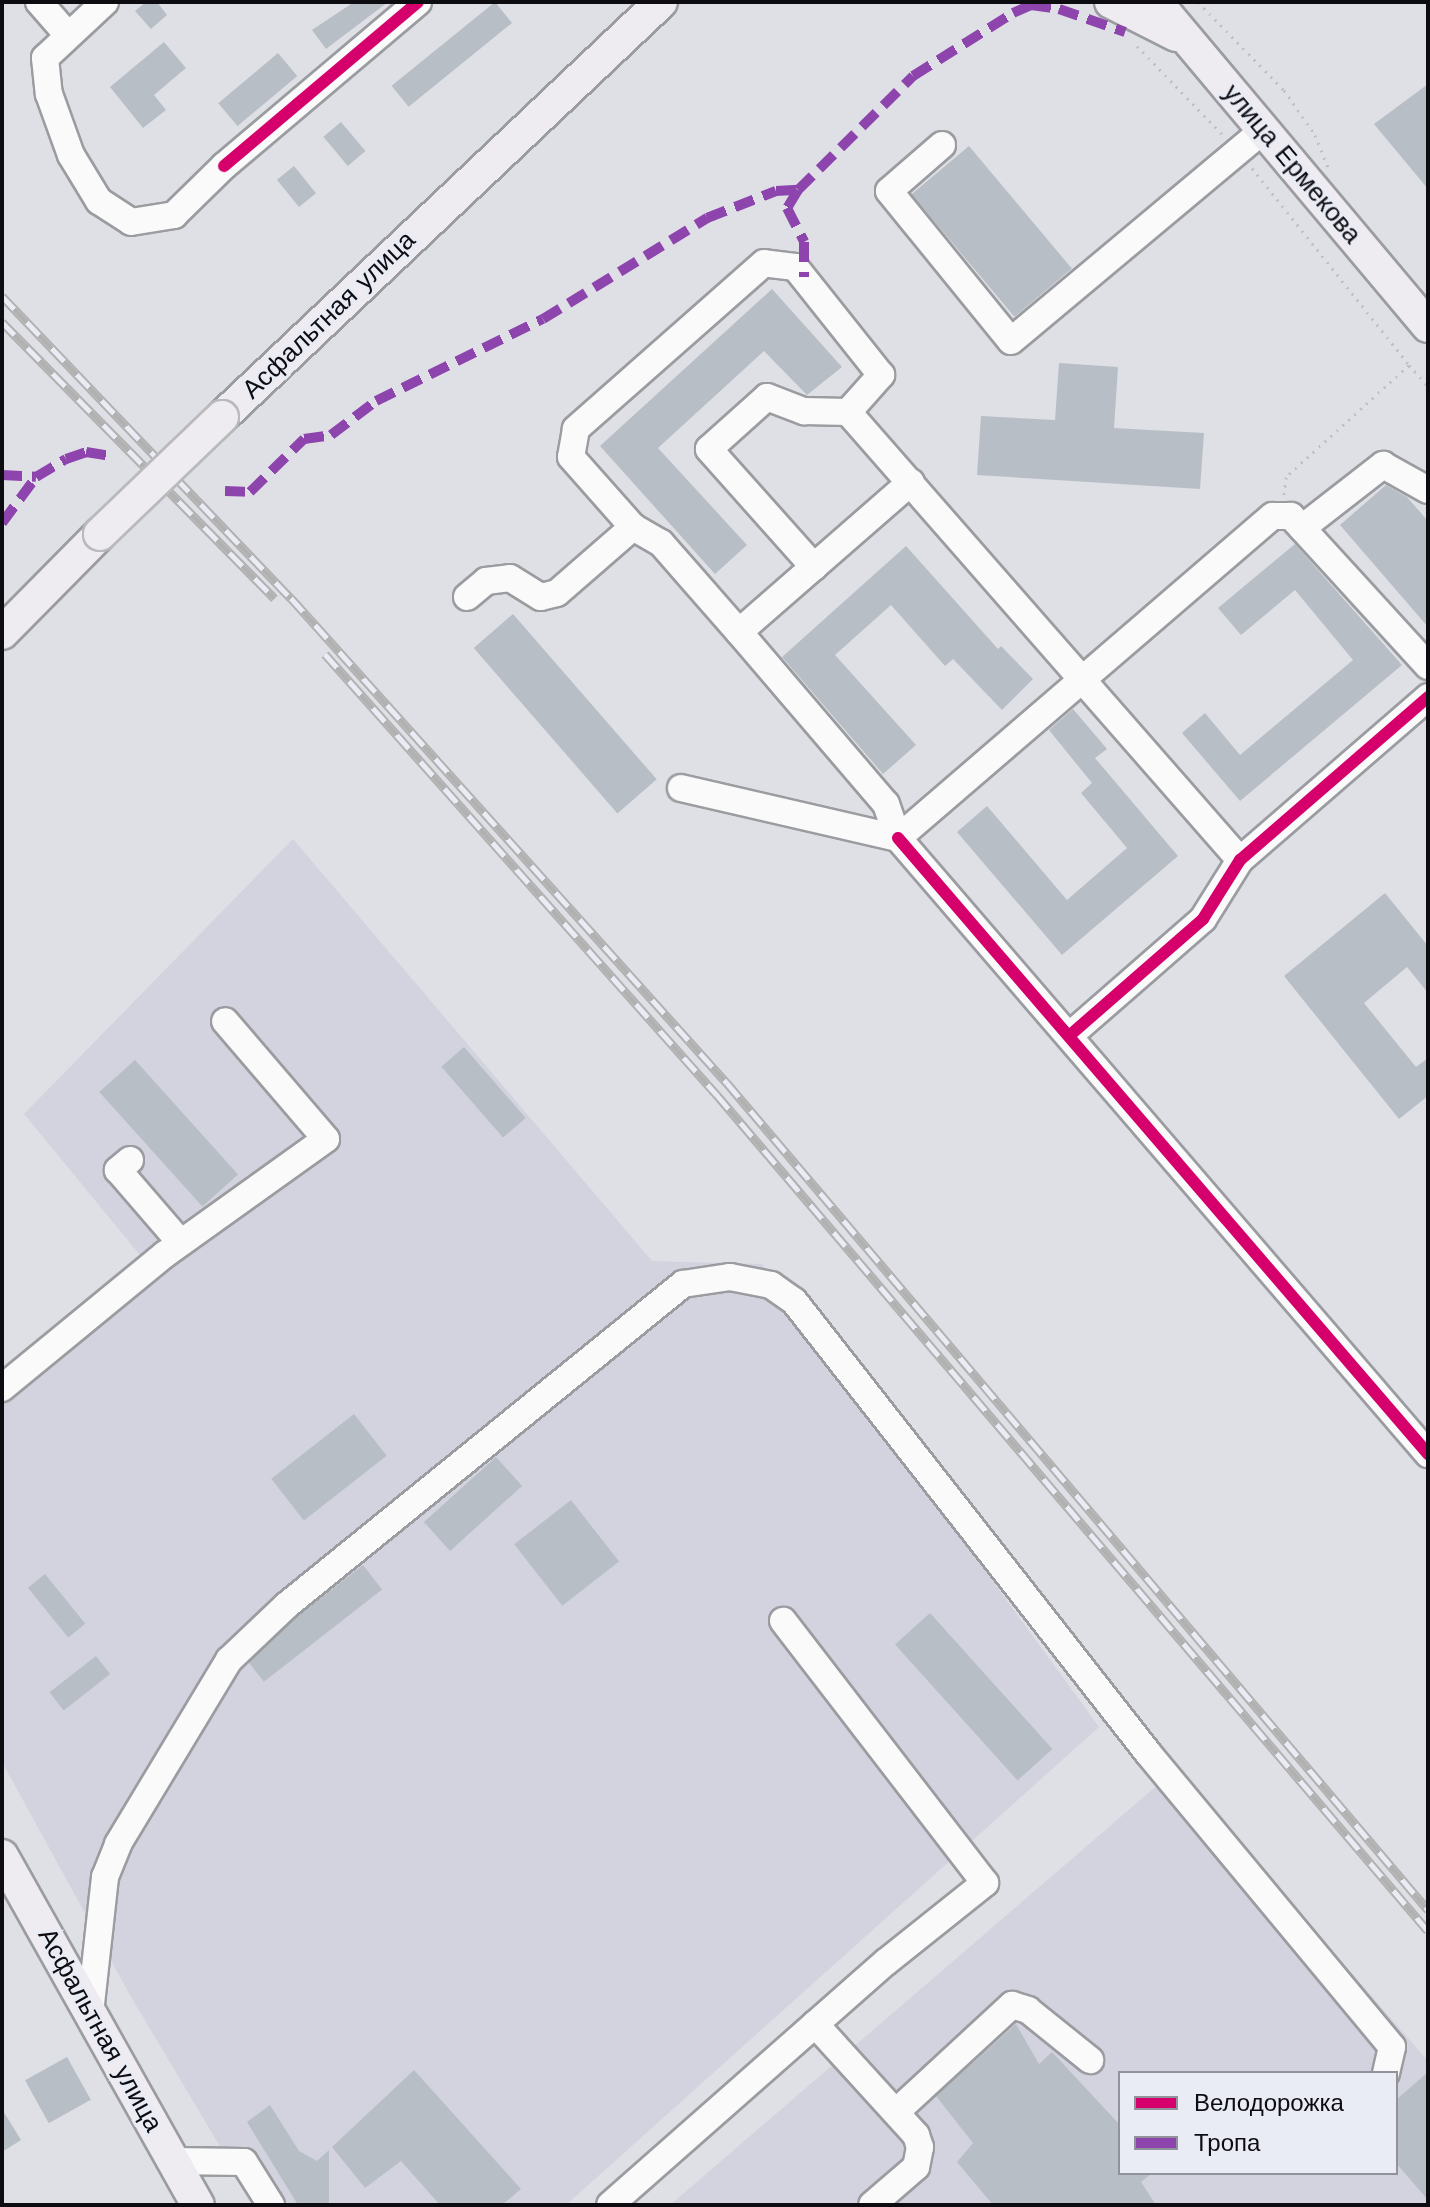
<!DOCTYPE html>
<html>
<head>
<meta charset="utf-8">
<style>
	body { margin:0 }
	#map { position:relative; width:1430px; height:2207px; overflow:hidden; background:#dfe0e5; font-family:"Work Sans",sans-serif }
	div>[style] { position:absolute }
	.built>* { inset:0; background:#d2d3df }
	.building>* { inset:0; background:#b8bec5; transform-origin:0 0 }
	.path>* { height:3px; margin-top:-1.5px; transform-origin:0; background:repeating-linear-gradient(90deg,#c0c0c2 0 2px,transparent 0 8px) }
	.roads { filter:drop-shadow(2px 0 #9b9ca0) drop-shadow(-2px 0 #9b9ca0) drop-shadow(0 2px #9b9ca0) drop-shadow(0 -2px #9b9ca0) }
	.minor>* { height:26px; margin:-13px; padding:0 13px; transform-origin:13px; border-radius:13px; background:#fafafb }
	.major>* { height:32px; margin:-16px; padding:0 16px; transform-origin:16px; border-radius:16px; background:#eeecf0 }
	.rail>* { height:9px; margin-top:-4.5px; transform-origin:0; background:repeating-linear-gradient(90deg,#e9ebf5 0 18px,#b1b1b2 0 36px); box-sizing:border-box; border-block:2px solid #b1b1b2 }
	.bridges { filter:drop-shadow(2px 0 #bababd) drop-shadow(-2px 0 #bababd) drop-shadow(0 2px #bababd) drop-shadow(0 -2px #bababd) }
	.major-bridge>* { height:32px; margin:-16px; padding:0 16px; transform-origin:16px; border-radius:16px; background:#eeecf0 }
	.quiet>* { height:10px; margin-top:-5px; transform-origin:0; background:repeating-linear-gradient(90deg,#8e44ad 0 20px,transparent 0 30px) }
	.cycleway>* { height:12px; margin:-6px; padding:0 6px; transform-origin:6px; border-radius:6px; background:#d6006c }
	span { translate:-50% -50%; white-space:nowrap; text-align:center; line-height:1.15; -webkit-text-stroke:6px #e9ebf5; paint-order:stroke }
	.street-label { font-size:26px; color:#0d0d11 }
	.frame { position:absolute; inset:0; border:4px solid #0d0d11; pointer-events:none }
	.legend { position:absolute; left:1118px; top:2071px; width:280px; height:104px; box-sizing:border-box; background:#e9ebf5; border:2px solid #91929a; margin:0; padding:10px 14px; list-style:none; font-size:24px; color:#0d0d11 }
	.legend li { display:flex; align-items:center; gap:16px; height:40px }
	.legend b { width:40px; border:2px solid #91929a }
</style>
</head>
<body>
<div id="map">
	<div class="built">
		<div style="clip-path:polygon(293px 839px,652px 1261px,762px 1264px,1099px 1727px,566px 2205px,255px 2205px,131px 1997px,2px 1762px,2px 1388px,149px 1266px,24px 1114px)"></div>
		<div style="clip-path:polygon(evenodd,1175px 1770px,1428px 2061px,1428px 2205px,670px 2205px,1175px 1770px,1120px 2073px,1396px 2073px,1396px 2173px,1120px 2173px,1120px 2073px)"></div>
	</div>
	<div class="building">
		<div style="clip-path:polygon(146px 2px,157px 2px,167px 15px,151px 29px,135px 11px)"></div>
		<div style="clip-path:polygon(354px 2px,388px 2px,326px 49px,312px 30px)"></div>
		<div style="left:495px;top:2px;width:27px;height:133px;rotate:51deg"></div>
		<div style="clip-path:polygon(164px 42px,186px 68px,154px 95px,166px 110px,143px 128px,110px 87px)"></div>
		<div style="left:278px;top:53px;width:30px;height:78px;rotate:50deg"></div>
		<div style="clip-path:polygon(1428px 84px,1428px 189px,1374px 124px)"></div>
		<div style="left:341px;top:122px;width:38px;height:23px;rotate:50deg"></div>
		<div style="left:969px;top:146px;width:160px;height:75px;rotate:50deg"></div>
		<div style="left:294px;top:166px;width:35px;height:22px;rotate:51deg"></div>
		<div style="clip-path:polygon(772px 289px,842px 367px,807px 395px,764px 351px,658px 448px,747px 545px,715px 574px,600px 446px)"></div>
		<div style="clip-path:polygon(1059px 363px,1118px 367px,1114px 428px,1204px 433px,1200px 489px,977px 475px,981px 416px,1055px 420px)"></div>
		<div style="clip-path:polygon(1386px 485px,1407px 497px,1428px 521px,1428px 627px,1340px 525px)"></div>
		<div style="clip-path:polygon(1295px 544px,1402px 665px,1240px 801px,1182px 733px,1205px 713px,1240px 755px,1353px 660px,1295px 590px,1241px 635px,1218px 608px)"></div>
		<div style="clip-path:polygon(906px 546px,998px 649px,1001px 646px,1033px 679px,1002px 710px,953px 659px,945px 666px,891px 605px,835px 655px,916px 745px,883px 774px,782px 657px)"></div>
		<div style="left:513px;top:614px;width:219px;height:52px;rotate:49deg"></div>
		<div style="clip-path:polygon(1073px 709px,1107px 749px,1095px 758px,1178px 856px,1062px 955px,957px 832px,987px 806px,1067px 900px,1127px 848px,1081px 793px,1092px 783px,1049px 730px)"></div>
		<div style="clip-path:polygon(1385px 893px,1428px 946px,1428px 993px,1407px 967px,1364px 1003px,1416px 1067px,1428px 1058px,1428px 1096px,1399px 1119px,1284px 976px)"></div>
		<div style="left:464px;top:1047px;width:94px;height:30px;rotate:49deg"></div>
		<div style="left:135px;top:1060px;width:154px;height:48px;rotate:48deg"></div>
		<div style="left:354px;top:1414px;width:53px;height:105px;rotate:52deg"></div>
		<div style="left:496px;top:1457px;width:39px;height:97px;rotate:48deg"></div>
		<div style="left:571px;top:1500px;width:78px;height:72px;rotate:52deg"></div>
		<div style="left:363px;top:1565px;width:31px;height:150px;rotate:52deg"></div>
		<div style="left:45px;top:1574px;width:64px;height:22px;rotate:51deg"></div>
		<div style="left:930px;top:1613px;width:183px;height:47px;rotate:48deg"></div>
		<div style="left:96px;top:1656px;width:23px;height:59px;rotate:52deg"></div>
		<div style="clip-path:polygon(1016px 2024px,1039px 2064px,1052px 2052px,1120px 2125px,1120px 2173px,1152px 2173px,1141px 2182px,1156px 2205px,993px 2205px,957px 2162px,973px 2143px,936px 2096px)"></div>
		<div style="left:67px;top:2057px;width:49px;height:48px;rotate:61deg"></div>
		<div style="clip-path:polygon(414px 2070px,521px 2189px,502px 2205px,440px 2205px,401px 2161px,365px 2188px,332px 2147px)"></div>
		<div style="clip-path:polygon(1428px 2072px,1428px 2200px,1396px 2163px,1396px 2100px)"></div>
		<div style="clip-path:polygon(270px 2105px,299px 2151px,317px 2161px,329px 2150px,329px 2205px,298px 2205px,247px 2122px)"></div>
		<div style="clip-path:polygon(2px 2109px,21px 2140px,2px 2152px)"></div>
	</div>
	<div class="path">
		<div style="left:1198px;top:2px;width:123px;rotate:45.7deg"></div>
		<div style="left:1284px;top:90px;width:55px;rotate:55.4deg"></div>
		<div style="left:1315px;top:135px;width:38px;rotate:68deg"></div>
		<div style="left:1137px;top:46px;width:124px;rotate:46deg"></div>
		<div style="left:1252px;top:168px;width:252px;rotate:51.4deg"></div>
		<div style="left:1409px;top:365px;width:166px;rotate:137.7deg"></div>
		<div style="left:1286px;top:477px;width:18px;rotate:96deg"></div>
		<div style="left:1409px;top:365px;width:28px;rotate:48deg"></div>
	</div>
	<div class="roads">
		<div class="minor">
			<div style="left:39px;top:2px;width:43px;rotate:48.8deg"></div>
			<div style="left:105px;top:2px;width:82px;rotate:137deg"></div>
			<div style="left:45px;top:58px;width:36px;rotate:84deg"></div>
			<div style="left:49px;top:94px;width:65px;rotate:70.2deg"></div>
			<div style="left:71px;top:155px;width:54px;rotate:58.7deg"></div>
			<div style="left:99px;top:201px;width:38px;rotate:33deg"></div>
			<div style="left:131px;top:222px;width:44px;rotate:-9.2deg"></div>
			<div style="left:174px;top:215px;width:70px;rotate:-44.4deg"></div>
			<div style="left:224px;top:166px;width:254px;rotate:-40.2deg"></div>
			<div style="left:942px;top:145px;width:70px;rotate:139deg"></div>
			<div style="left:889px;top:191px;width:193px;rotate:50.9deg"></div>
			<div style="left:1011px;top:341px;width:329px;rotate:-39.9deg"></div>
			<div style="left:1302px;top:528px;width:103px;rotate:-37.9deg"></div>
			<div style="left:1383px;top:465px;width:51px;rotate:29.1deg"></div>
			<div style="left:814px;top:567px;width:158px;rotate:-131.7deg"></div>
			<div style="left:709px;top:449px;width:78px;rotate:-41.9deg"></div>
			<div style="left:767px;top:397px;width:40px;rotate:21deg"></div>
			<div style="left:804px;top:411px;width:44px;rotate:1.3deg"></div>
			<div style="left:467px;top:597px;width:25px;rotate:-40deg"></div>
			<div style="left:486px;top:581px;width:24px;rotate:-7deg"></div>
			<div style="left:510px;top:578px;width:36px;rotate:32deg"></div>
			<div style="left:541px;top:597px;width:16px;rotate:-14deg"></div>
			<div style="left:557px;top:593px;width:101px;rotate:-41deg"></div>
			<div style="left:739px;top:632px;width:228px;rotate:-41.1deg"></div>
			<div style="left:681px;top:788px;width:223px;rotate:13deg"></div>
			<div style="left:898px;top:838px;width:494px;rotate:-40.7deg"></div>
			<div style="left:1273px;top:516px;width:18px"></div>
			<div style="left:1291px;top:516px;width:203px;rotate:47.6deg"></div>
			<div style="left:1240px;top:860px;width:595px;rotate:-131.19deg"></div>
			<div style="left:848px;top:412px;width:50px;rotate:-48.3deg"></div>
			<div style="left:881px;top:375px;width:138px;rotate:-128.5deg"></div>
			<div style="left:795px;top:267px;width:31px;rotate:-173deg"></div>
			<div style="left:764px;top:263px;width:251px;rotate:138.6deg"></div>
			<div style="left:576px;top:429px;width:28px;rotate:100deg"></div>
			<div style="left:571px;top:457px;width:94px;rotate:48.5deg"></div>
			<div style="left:633px;top:527px;width:32px;rotate:30deg"></div>
			<div style="left:661px;top:543px;width:118px;rotate:48.8deg"></div>
			<div style="left:739px;top:632px;width:226px;rotate:49.5deg"></div>
			<div style="left:886px;top:804px;width:36px;rotate:71deg"></div>
			<div style="left:898px;top:838px;width:813px;rotate:49.29deg"></div>
			<div style="left:1069px;top:1036px;width:178px;rotate:-41.1deg"></div>
			<div style="left:1203px;top:919px;width:70px;rotate:-57.9deg"></div>
			<div style="left:1240px;top:860px;width:249px;rotate:-40.9deg"></div>
			<div style="left:130px;top:1160px;width:16px;rotate:140deg"></div>
			<div style="left:118px;top:1170px;width:96px;rotate:49.2deg"></div>
			<div style="left:2px;top:1388px;width:210px;rotate:-39.4deg"></div>
			<div style="left:164px;top:1255px;width:199px;rotate:-35.6deg"></div>
			<div style="left:326px;top:1139px;width:155px;rotate:-130.6deg"></div>
			<div style="left:90px;top:2013px;width:137px;rotate:-83.7deg"></div>
			<div style="left:105px;top:1877px;width:35px;rotate:-68deg"></div>
			<div style="left:118px;top:1844px;width:215px;rotate:-58.9deg"></div>
			<div style="left:229px;top:1660px;width:80px;rotate:-43.5deg"></div>
			<div style="left:287px;top:1605px;width:510px;rotate:-39.03deg"></div>
			<div style="left:683px;top:1284px;width:48px;rotate:-8.5deg"></div>
			<div style="left:730px;top:1277px;width:42px;rotate:11deg"></div>
			<div style="left:771px;top:1285px;width:28px;rotate:35deg"></div>
			<div style="left:794px;top:1301px;width:574px;rotate:51.93deg"></div>
			<div style="left:1148px;top:1753px;width:382px;rotate:50.3deg"></div>
			<div style="left:1392px;top:2047px;width:27px;rotate:103deg"></div>
			<div style="left:815px;top:2024px;width:150px;rotate:47.7deg"></div>
			<div style="left:916px;top:2135px;width:13px;rotate:72deg"></div>
			<div style="left:920px;top:2147px;width:20px;rotate:101deg"></div>
			<div style="left:916px;top:2167px;width:58px;rotate:139.2deg"></div>
			<div style="left:896px;top:2112px;width:158px;rotate:-42.7deg"></div>
			<div style="left:1012px;top:2005px;width:17px;rotate:17deg"></div>
			<div style="left:1028px;top:2010px;width:80px;rotate:38.9deg"></div>
			<div style="left:173px;top:2161px;width:71px;rotate:0.8deg"></div>
			<div style="left:244px;top:2162px;width:51px;rotate:57.9deg"></div>
			<div style="left:610px;top:2205px;width:368px;rotate:-41.4deg"></div>
			<div style="left:886px;top:1962px;width:127px;rotate:-38.6deg"></div>
			<div style="left:985px;top:1883px;width:331px;rotate:-127.6deg"></div>
		</div>
		<div class="major">
			<div style="left:1111px;top:2px;width:73px;rotate:26.9deg"></div>
			<div style="left:1156px;top:2px;width:423px;rotate:50deg"></div>
			<div style="left:222px;top:417px;width:604px;rotate:-43.39deg"></div>
			<div style="left:2px;top:633px;width:139px;rotate:-45.3deg"></div>
			<div style="left:2px;top:1856px;width:400px;rotate:60.7deg"></div>
		</div>
	</div>
	<div class="rail">
		<div style="left:2px;top:296px;width:418px;rotate:46.3deg"></div>
		<div style="left:291px;top:598px;width:652px;rotate:48.05deg"></div>
		<div style="left:727px;top:1083px;width:1084px;rotate:49.71deg"></div>
		<div style="left:2px;top:322px;width:388px;rotate:45.4deg"></div>
		<div style="left:325px;top:654px;width:590px;rotate:48.37deg"></div>
		<div style="left:717px;top:1095px;width:1097px;rotate:49.62deg"></div>
	</div>
	<div class="bridges">
		<div class="major-bridge">
			<div style="left:100px;top:534px;width:169px;rotate:-43.8deg"></div>
		</div>
	</div>
	<div class="quiet">
		<div style="left:798px;top:190px;width:21px;rotate:121deg"></div>
		<div style="left:787px;top:208px;width:38px;rotate:63deg"></div>
		<div style="left:804px;top:242px;width:35px;rotate:90deg"></div>
		<div style="left:2px;top:475px;width:34px;rotate:3deg"></div>
		<div style="left:225px;top:491px;width:25px;rotate:2deg"></div>
		<div style="left:250px;top:492px;width:76px;rotate:-44.5deg"></div>
		<div style="left:304px;top:439px;width:27px;rotate:-8deg"></div>
		<div style="left:331px;top:435px;width:56px;rotate:-37.1deg"></div>
		<div style="left:376px;top:401px;width:186px;rotate:-26.2deg"></div>
		<div style="left:543px;top:319px;width:193px;rotate:-31.6deg"></div>
		<div style="left:707px;top:218px;width:74px;rotate:-21.4deg"></div>
		<div style="left:776px;top:191px;width:22px;rotate:-3deg"></div>
		<div style="left:798px;top:190px;width:162px;rotate:-44.7deg"></div>
		<div style="left:913px;top:76px;width:118px;rotate:-32.2deg"></div>
		<div style="left:1013px;top:13px;width:20px;rotate:-24deg"></div>
		<div style="left:1031px;top:5px;width:28px;rotate:8deg"></div>
		<div style="left:1059px;top:9px;width:70px;rotate:19.2deg"></div>
		<div style="left:2px;top:523px;width:57px;rotate:-53.5deg"></div>
		<div style="left:36px;top:477px;width:35px;rotate:-31deg"></div>
		<div style="left:66px;top:459px;width:21px;rotate:-19deg"></div>
		<div style="left:86px;top:452px;width:26px;rotate:9deg"></div>
	</div>
	<div class="cycleway">
		<div style="left:224px;top:166px;width:254px;rotate:-40.2deg"></div>
		<div style="left:898px;top:838px;width:813px;rotate:49.29deg"></div>
		<div style="left:1069px;top:1036px;width:178px;rotate:-41.1deg"></div>
		<div style="left:1203px;top:919px;width:70px;rotate:-57.9deg"></div>
		<div style="left:1240px;top:860px;width:249px;rotate:-40.9deg"></div>
	</div>
	<div class="street-label">
		<span style="left:1292px;top:164px;rotate:50deg">улица Ермекова</span>
		<span style="left:329px;top:315px;rotate:-44deg">Асфальтная улица</span>
		<span style="left:100px;top:2030px;rotate:61deg">Асфальтная улица</span>
	</div>
	<div class="frame"></div>
	<ul class="legend">
	<li><b style="height:10px;background:#d6006c"></b>Велодорожка</li>
	<li><b style="height:10px;background:#8e44ad"></b>Тропа</li>
	</ul>
</div>
</body>
</html>
